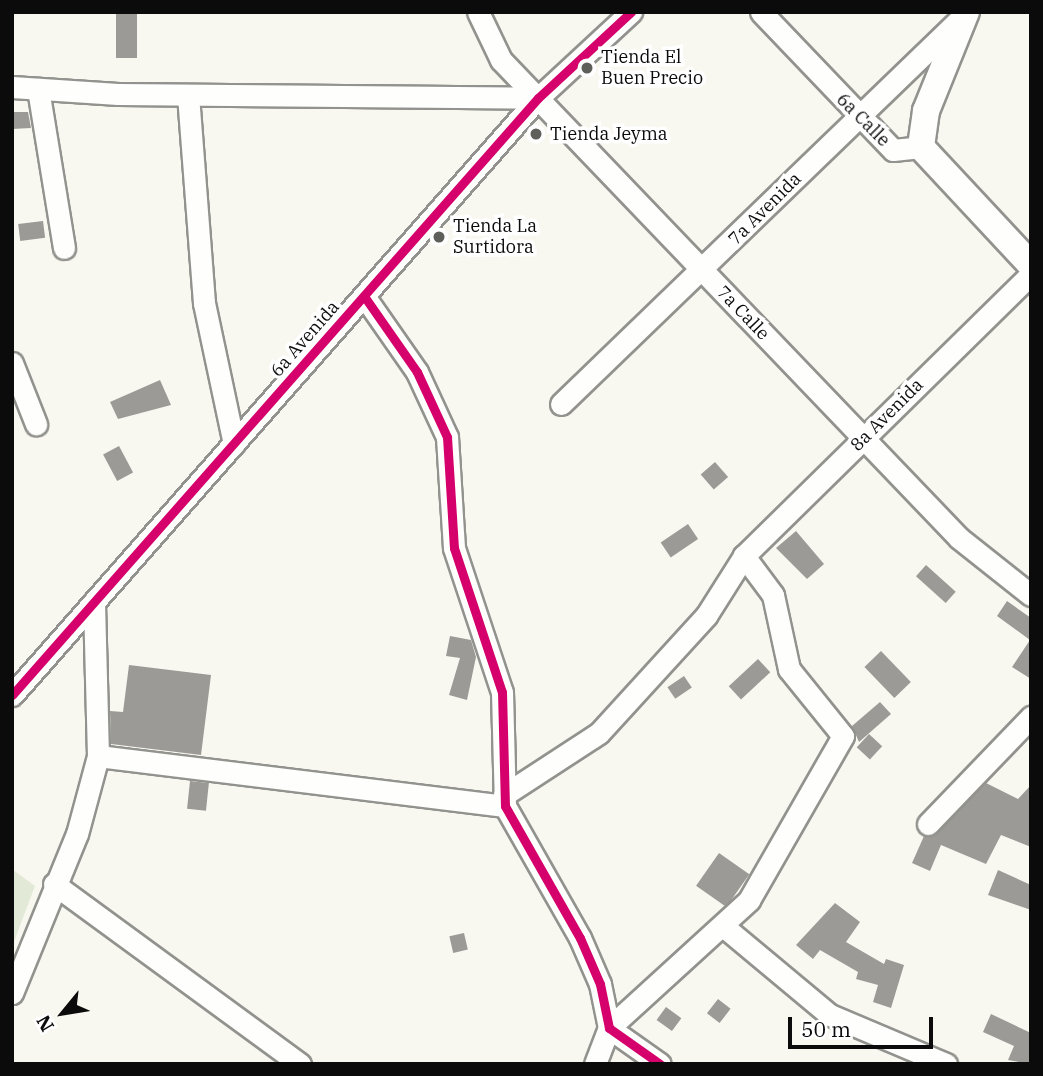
<!DOCTYPE html>
<html>
<head>
<meta charset="utf-8">
<style>
	body { margin:0 }
	#map { position:relative; width:1043px; height:1076px; overflow:hidden; background:#f9f8f0; font-family:"IBM Plex Serif",serif }
	div>[style] { position:absolute }
	.cemetery>* { inset:0; background:#e2e9d6 }
	.building>* { inset:0; background:#9c9a96; transform-origin:0 0 }
	.roads { filter:drop-shadow(2px 0 #92928e) drop-shadow(-2px 0 #92928e) drop-shadow(0 2px #92928e) drop-shadow(0 -2px #92928e) }
	.minor>* { height:21px; margin:-10.5px; padding:0 10.5px; transform-origin:10.5px; border-radius:10.5px; background:#fefefd }
	.tertiary>* { height:26px; margin:-13px; padding:0 13px; transform-origin:13px; border-radius:13px; background:#fefefd }
	.cycleway>* { height:9px; margin:-4.5px; padding:0 4.5px; transform-origin:4.5px; border-radius:4.5px; background:#d6006c }
	.dots>* { width:19px; height:19px; translate:-50% -50%; box-sizing:border-box; border:4px solid #fff; border-radius:50% }
	span { translate:-50% -50%; white-space:nowrap; text-align:center; line-height:1.15; -webkit-text-stroke:7px #fff; paint-order:stroke }
	.poi-label { font-size:18px; color:#0b0b0b }
	.left { translate:0 -50%; text-align:left }
	.street-label { font-size:18px; color:#0b0b0b }
	.frame { position:absolute; inset:0; border:14px solid #0b0b0b; pointer-events:none }
	.north { position:absolute; left:28px; top:978px; width:70px; height:70px; -webkit-text-stroke:5px #fff; paint-order:stroke; rotate:240deg; font-size:19px; font-weight:700; line-height:28px; text-align:center; color:#0b0b0b }
	.north::after { content:''; display:block; margin:auto; width:24px; height:32px; background:#0b0b0b; clip-path:polygon(50% 0,100% 100%,50% 72%,0 100%) }
	.scale { position:absolute; left:788px; top:1017px; width:145px; height:32px; box-sizing:border-box; border:4px solid #0b0b0b; border-top:0; padding-left:9px; font-size:21px; line-height:24px; white-space:nowrap; color:#0b0b0b; -webkit-text-stroke:5px #fff; paint-order:stroke }
</style>
</head>
<body>
<div id="map">
	<div class="cemetery">
		<div style="clip-path:polygon(12px 869px,35px 886px,12px 947px)"></div>
	</div>
	<div class="building">
		<div style="left:116px;top:12px;width:21px;height:46px"></div>
		<div style="clip-path:polygon(12px 112px,28px 112px,31px 128px,12px 129px)"></div>
		<div style="left:43px;top:221px;width:17px;height:25px;rotate:83deg"></div>
		<div style="clip-path:polygon(160px 380px,171px 405px,118px 419px,110px 402px)"></div>
		<div style="left:119px;top:446px;width:30px;height:18px;rotate:62deg"></div>
		<div style="left:715px;top:462px;width:20px;height:19px;rotate:49deg"></div>
		<div style="left:688px;top:524px;width:18px;height:33px;rotate:56deg"></div>
		<div style="clip-path:polygon(796px 531px,824px 564px,807px 579px,776px 548px)"></div>
		<div style="left:926px;top:565px;width:40px;height:15px;rotate:42deg"></div>
		<div style="clip-path:polygon(1007px 601px,1031px 618px,1031px 679px,1012px 667px,1030px 640px,997px 616px)"></div>
		<div style="clip-path:polygon(450px 636px,471px 640px,476px 657px,467px 700px,449px 695px,460px 658px,446px 656px)"></div>
		<div style="left:881px;top:651px;width:43px;height:23px;rotate:46deg"></div>
		<div style="left:758px;top:659px;width:18px;height:40px;rotate:47deg"></div>
		<div style="clip-path:polygon(129px 665px,211px 675px,201px 755px,111px 744px,110px 711px,123px 712px)"></div>
		<div style="left:684px;top:676px;width:14px;height:20px;rotate:56deg"></div>
		<div style="clip-path:polygon(880px 702px,891px 714px,859px 742px,852px 726px)"></div>
		<div style="left:869px;top:734px;width:18px;height:18px;rotate:43deg"></div>
		<div style="left:190px;top:781px;width:19px;height:28px;rotate:6deg"></div>
		<div style="clip-path:polygon(986px 783px,1018px 799px,1031px 785px,1031px 847px,1001px 835px,986px 864px,941px 845px,930px 871px,912px 863px,924px 836px,937px 833px)"></div>
		<div style="left:719px;top:853px;width:37px;height:40px;rotate:35deg"></div>
		<div style="clip-path:polygon(998px 870px,1031px 885px,1031px 910px,988px 895px)"></div>
		<div style="clip-path:polygon(835px 903px,860px 922px,846px 942px,884px 964px,886px 959px,904px 965px,891px 1008px,873px 1002px,878px 985px,856px 979px,858px 972px,820px 950px,813px 959px,796px 945px)"></div>
		<div style="left:464px;top:933px;width:17px;height:15px;rotate:77deg"></div>
		<div style="left:718px;top:999px;width:16px;height:18px;rotate:38deg"></div>
		<div style="left:666px;top:1007px;width:19px;height:16px;rotate:36deg"></div>
		<div style="clip-path:polygon(991px 1014px,1031px 1033px,1031px 1064px,1008px 1060px,1014px 1046px,983px 1032px)"></div>
	</div>
	<div class="roads">
		<div class="minor">
			<div style="left:478px;top:12px;width:53px;rotate:64.4deg"></div>
			<div style="left:501px;top:60px;width:662px;rotate:46.22deg"></div>
			<div style="left:959px;top:538px;width:92px;rotate:38.4deg"></div>
			<div style="left:761px;top:12px;width:191px;rotate:46.3deg"></div>
			<div style="left:893px;top:150px;width:28px;rotate:-6deg"></div>
			<div style="left:12px;top:87px;width:106px;rotate:3.8deg"></div>
			<div style="left:118px;top:94px;width:420px;rotate:0.5deg"></div>
			<div style="left:38px;top:89px;width:161px;rotate:80.7deg"></div>
			<div style="left:188px;top:95px;width:209px;rotate:85.6deg"></div>
			<div style="left:204px;top:303px;width:144px;rotate:78deg"></div>
			<div style="left:364px;top:296px;width:93px;rotate:55.1deg"></div>
			<div style="left:417px;top:372px;width:72px;rotate:65.2deg"></div>
			<div style="left:447px;top:437px;width:111px;rotate:86.4deg"></div>
			<div style="left:454px;top:548px;width:152px;rotate:71.6deg"></div>
			<div style="left:502px;top:692px;width:114px;rotate:88.5deg"></div>
			<div style="left:505px;top:806px;width:152px;rotate:60.4deg"></div>
			<div style="left:580px;top:938px;width:50px;rotate:66.5deg"></div>
			<div style="left:600px;top:984px;width:45px;rotate:78.4deg"></div>
			<div style="left:609px;top:1028px;width:62px;rotate:35.2deg"></div>
			<div style="left:12px;top:363px;width:66px;rotate:68.5deg"></div>
			<div style="left:561px;top:404px;width:557px;rotate:-43.98deg"></div>
			<div style="left:12px;top:695px;width:796px;rotate:-48.62deg"></div>
			<div style="left:538px;top:98px;width:127px;rotate:-42.8deg"></div>
			<div style="left:98px;top:756px;width:410px;rotate:7deg"></div>
			<div style="left:504px;top:795px;width:113px;rotate:-33.1deg"></div>
			<div style="left:599px;top:733px;width:159px;rotate:-47.6deg"></div>
			<div style="left:706px;top:616px;width:71px;rotate:-57.7deg"></div>
			<div style="left:744px;top:556px;width:402px;rotate:-44.5deg"></div>
			<div style="left:928px;top:824px;width:149px;rotate:-46.1deg"></div>
			<div style="left:54px;top:884px;width:305px;rotate:36.2deg"></div>
			<div style="left:723px;top:926px;width:139px;rotate:39.8deg"></div>
			<div style="left:830px;top:1015px;width:126px;rotate:22.9deg"></div>
			<div style="left:12px;top:993px;width:172px;rotate:-67.8deg"></div>
			<div style="left:77px;top:834px;width:81px;rotate:-74.9deg"></div>
			<div style="left:98px;top:756px;width:154px;rotate:-91.5deg"></div>
			<div style="left:595px;top:1064px;width:39px;rotate:-69deg"></div>
			<div style="left:609px;top:1028px;width:190px;rotate:-42.4deg"></div>
			<div style="left:749px;top:900px;width:189px;rotate:-60.2deg"></div>
			<div style="left:843px;top:736px;width:86px;rotate:-128.9deg"></div>
			<div style="left:789px;top:669px;width:76px;rotate:-102.2deg"></div>
			<div style="left:773px;top:595px;width:49px;rotate:-126.6deg"></div>
		</div>
		<div class="tertiary">
			<div style="left:966px;top:12px;width:107px;rotate:112deg"></div>
			<div style="left:926px;top:111px;width:36px;rotate:98deg"></div>
			<div style="left:921px;top:147px;width:161px;rotate:47deg"></div>
		</div>
	</div>
	<div class="cycleway">
		<div style="left:364px;top:296px;width:93px;rotate:55.1deg"></div>
		<div style="left:417px;top:372px;width:72px;rotate:65.2deg"></div>
		<div style="left:447px;top:437px;width:111px;rotate:86.4deg"></div>
		<div style="left:454px;top:548px;width:152px;rotate:71.6deg"></div>
		<div style="left:502px;top:692px;width:114px;rotate:88.5deg"></div>
		<div style="left:505px;top:806px;width:152px;rotate:60.4deg"></div>
		<div style="left:580px;top:938px;width:50px;rotate:66.5deg"></div>
		<div style="left:600px;top:984px;width:45px;rotate:78.4deg"></div>
		<div style="left:609px;top:1028px;width:62px;rotate:35.2deg"></div>
		<div style="left:12px;top:695px;width:796px;rotate:-48.62deg"></div>
		<div style="left:538px;top:98px;width:127px;rotate:-42.8deg"></div>
	</div>
	<div class="dots">
		<div style="left:587px;top:68px;background:#5e5e5b"></div>
		<div style="left:536px;top:134px;background:#5e5e5b"></div>
		<div style="left:439px;top:237px;background:#5e5e5b"></div>
	</div>
	<div class="poi-label">
		<span class="left" style="left:601px;top:68px">Tienda El<br>Buen Precio</span>
		<span class="left" style="left:550px;top:134px">Tienda Jeyma</span>
		<span class="left" style="left:453px;top:237px">Tienda La<br>Surtidora</span>
	</div>
	<div class="street-label">
		<span style="left:863px;top:120px;rotate:45deg">6a Calle</span>
		<span style="left:765px;top:209px;rotate:-45deg">7a Avenida</span>
		<span style="left:743px;top:313px;rotate:46deg">7a Calle</span>
		<span style="left:305px;top:339px;rotate:-49deg">6a Avenida</span>
		<span style="left:887px;top:415px;rotate:-45deg">8a Avenida</span>
	</div>
	<div class="frame"></div>
	<div class="north">N</div>
	<div class="scale">50 m</div>
</div>
</body>
</html>
